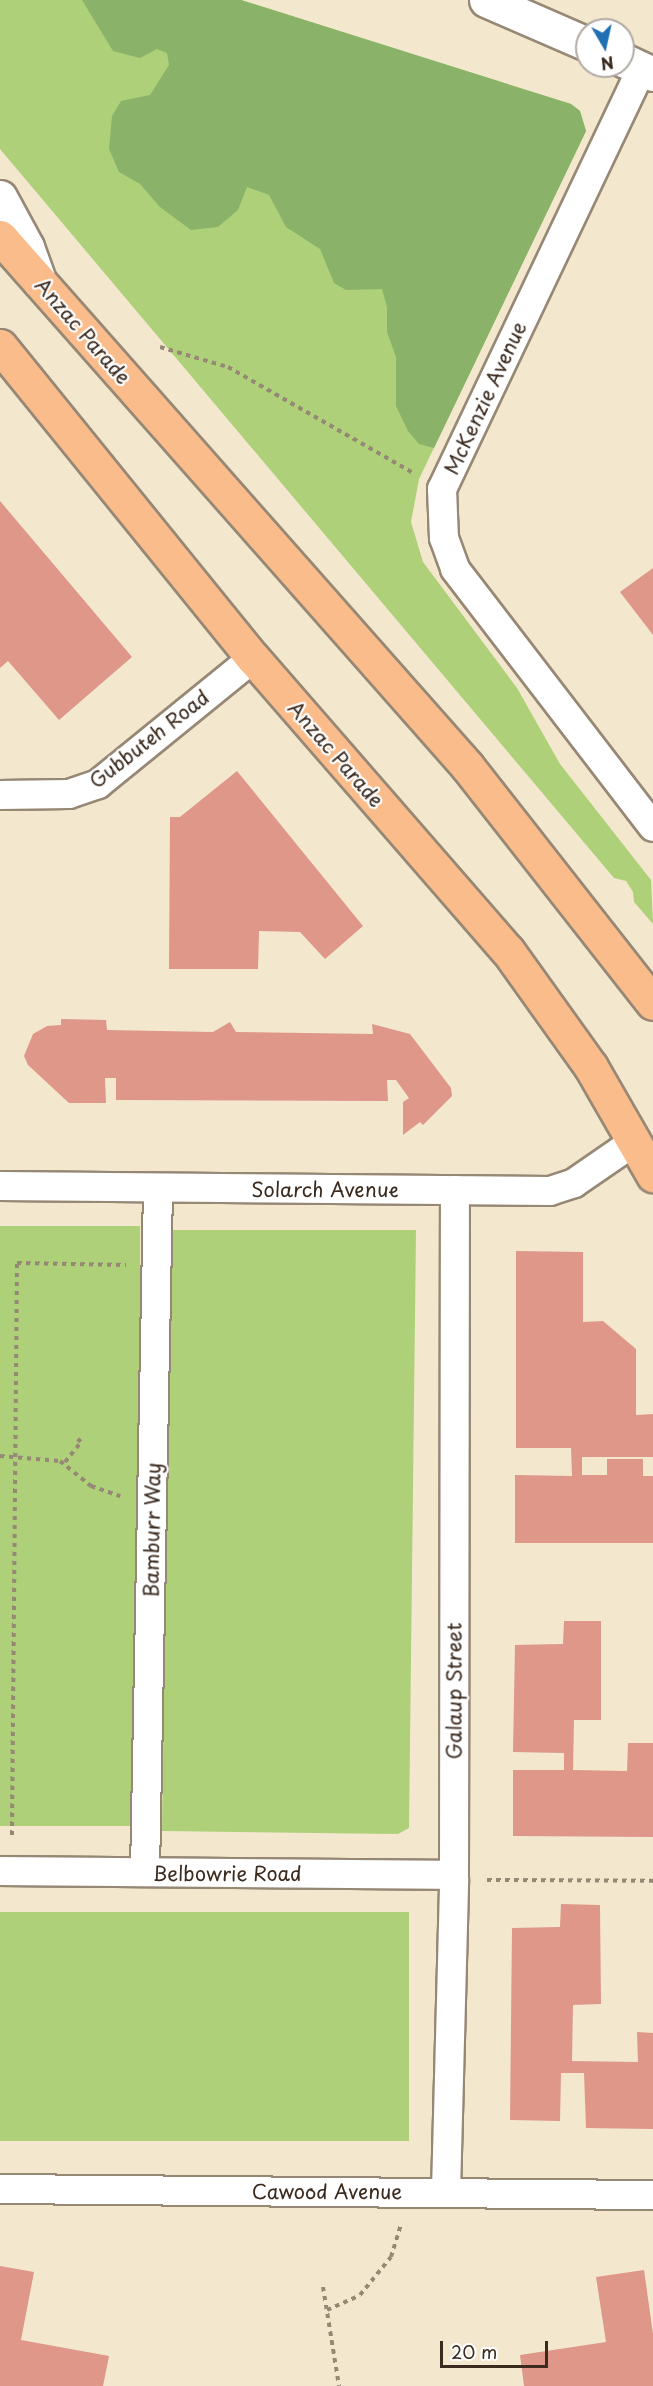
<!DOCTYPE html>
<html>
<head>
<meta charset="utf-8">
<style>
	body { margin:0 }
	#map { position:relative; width:653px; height:2386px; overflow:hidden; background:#f3e7ce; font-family:"Playpen Sans",sans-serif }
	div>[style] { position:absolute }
	.green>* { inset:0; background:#add079; transform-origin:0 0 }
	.forest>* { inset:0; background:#8ab269 }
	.building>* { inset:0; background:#de9789 }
	.path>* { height:4px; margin-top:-2px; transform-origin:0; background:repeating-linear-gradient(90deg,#978876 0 4.5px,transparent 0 9px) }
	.roads { filter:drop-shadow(2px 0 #978876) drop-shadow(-2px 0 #978876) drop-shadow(0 2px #978876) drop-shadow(0 -2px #978876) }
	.minor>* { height:28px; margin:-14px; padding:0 14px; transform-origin:14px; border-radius:14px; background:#fff }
	.tertiary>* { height:33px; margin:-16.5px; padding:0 16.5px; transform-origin:16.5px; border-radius:16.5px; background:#fff }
	.primary>* { height:33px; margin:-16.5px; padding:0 16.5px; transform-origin:16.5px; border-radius:16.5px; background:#f9bc8a }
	span { translate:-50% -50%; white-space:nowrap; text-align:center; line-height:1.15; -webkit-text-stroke:4.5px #fff; paint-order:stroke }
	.street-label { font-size:20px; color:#3b2a1e }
	.north { position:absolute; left:575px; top:18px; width:60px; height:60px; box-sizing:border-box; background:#fff; border:2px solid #b1aaa5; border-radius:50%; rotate:171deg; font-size:16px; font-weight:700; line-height:24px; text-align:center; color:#3b2a1e }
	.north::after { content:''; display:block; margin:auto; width:21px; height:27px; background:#1f6fb2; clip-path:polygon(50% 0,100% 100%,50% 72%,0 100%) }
	.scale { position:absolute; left:440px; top:2341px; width:108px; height:27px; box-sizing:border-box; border:3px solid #3b2a1e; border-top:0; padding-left:8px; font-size:18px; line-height:21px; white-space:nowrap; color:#3b2a1e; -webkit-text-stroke:4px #fff; paint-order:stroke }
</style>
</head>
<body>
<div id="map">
	<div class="green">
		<div style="clip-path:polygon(0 0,241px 0,571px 104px,580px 111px,586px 131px,419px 479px,411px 522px,423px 562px,517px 688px,560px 764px,651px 880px,653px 924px,634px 902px,633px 892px,626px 881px,614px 878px,0 149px)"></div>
		<div style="left:0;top:1226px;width:140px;height:600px"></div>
		<div style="clip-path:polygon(170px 1230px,416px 1230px,409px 1828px,398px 1834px,162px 1831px)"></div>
		<div style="left:0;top:1912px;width:409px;height:229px"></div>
	</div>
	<div class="forest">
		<div style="clip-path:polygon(82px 0,241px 0,571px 104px,580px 111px,586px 131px,434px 448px,419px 444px,408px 431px,396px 406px,396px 357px,387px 332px,387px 307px,382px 289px,346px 290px,334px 283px,320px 249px,286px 227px,269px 195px,247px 187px,238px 210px,218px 227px,191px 230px,160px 207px,140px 184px,119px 172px,109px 149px,112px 116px,121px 101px,150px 95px,169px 65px,167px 53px,157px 49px,140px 58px,113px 51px)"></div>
	</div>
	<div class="building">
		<div style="clip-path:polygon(0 501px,132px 657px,59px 720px,8px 661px,0 668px)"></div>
		<div style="clip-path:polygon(653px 568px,653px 635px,620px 592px)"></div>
		<div style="clip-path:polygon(237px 771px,363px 926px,325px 959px,300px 932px,259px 931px,258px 969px,169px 969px,170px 817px,180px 817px)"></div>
		<div style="clip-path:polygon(61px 1019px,106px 1020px,107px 1030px,213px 1032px,230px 1022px,236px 1032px,373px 1034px,372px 1024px,410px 1034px,451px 1088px,452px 1096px,423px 1125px,420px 1122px,403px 1135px,403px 1102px,409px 1098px,396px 1080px,387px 1080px,388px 1101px,116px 1100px,116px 1078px,105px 1078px,106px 1103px,69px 1103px,28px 1065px,24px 1056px,33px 1034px,47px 1026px,61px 1025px)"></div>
		<div style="clip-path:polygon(516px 1251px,583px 1252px,583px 1322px,603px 1321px,636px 1349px,636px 1415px,653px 1414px,653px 1457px,582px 1457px,582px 1475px,607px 1475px,607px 1459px,643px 1459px,643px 1476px,653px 1476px,653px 1543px,515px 1543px,515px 1475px,572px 1476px,571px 1448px,516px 1448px)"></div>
		<div style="clip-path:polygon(564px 1621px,601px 1621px,601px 1720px,574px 1720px,573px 1770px,627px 1771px,628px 1743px,653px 1743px,653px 1837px,513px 1836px,513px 1770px,564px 1770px,564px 1753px,513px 1752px,515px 1645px,563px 1644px)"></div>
		<div style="clip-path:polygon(561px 1904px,600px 1905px,601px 2004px,573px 2005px,572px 2061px,638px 2062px,637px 2032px,653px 2033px,653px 2129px,586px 2128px,584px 2073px,561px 2073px,560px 2121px,510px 2120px,512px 1928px,560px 1927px)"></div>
		<div style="clip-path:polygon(0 2266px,34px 2272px,21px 2340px,109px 2356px,103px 2386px,0 2386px)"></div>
		<div style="clip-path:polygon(644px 2270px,653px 2334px,653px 2386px,524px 2386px,520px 2355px,606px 2342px,596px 2277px)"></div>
	</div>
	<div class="path">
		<div style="left:160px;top:347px;width:71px;rotate:16.4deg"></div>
		<div style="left:228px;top:367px;width:215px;rotate:29.8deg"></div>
		<div style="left:0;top:1456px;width:60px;rotate:4.8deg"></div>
		<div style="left:60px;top:1461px;width:40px;rotate:39deg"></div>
		<div style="left:91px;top:1486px;width:31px;rotate:19deg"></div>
		<div style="left:65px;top:1462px;width:26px;rotate:-51deg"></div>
		<div style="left:81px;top:1442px;width:8px;rotate:-135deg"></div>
		<div style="left:12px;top:1835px;width:572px;rotate:-89.5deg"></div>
		<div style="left:17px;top:1263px;width:109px;rotate:1.1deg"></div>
		<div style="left:487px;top:1880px;width:166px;rotate:0.3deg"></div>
		<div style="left:323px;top:2287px;width:100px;rotate:80.8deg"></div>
		<div style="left:327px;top:2310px;width:36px;rotate:-24deg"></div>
		<div style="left:360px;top:2295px;width:49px;rotate:-50.8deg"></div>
		<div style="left:391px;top:2257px;width:34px;rotate:-73deg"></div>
	</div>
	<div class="roads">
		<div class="minor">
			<div style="left:642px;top:68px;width:466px;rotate:115.4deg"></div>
			<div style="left:442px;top:489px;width:49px;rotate:87.7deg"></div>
			<div style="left:444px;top:538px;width:33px;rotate:70deg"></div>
			<div style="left:455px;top:569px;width:325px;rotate:52.5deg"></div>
			<div style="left:0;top:795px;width:69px;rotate:-0.8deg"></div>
			<div style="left:69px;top:794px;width:31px;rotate:-19deg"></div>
			<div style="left:98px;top:784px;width:200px;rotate:-39.1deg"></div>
			<div style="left:0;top:1186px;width:550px;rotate:0.52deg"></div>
			<div style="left:550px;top:1191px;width:25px;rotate:-18deg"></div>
			<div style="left:574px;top:1183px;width:74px;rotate:-34.5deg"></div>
			<div style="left:0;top:1871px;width:453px;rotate:0.5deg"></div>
			<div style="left:145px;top:1872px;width:684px;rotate:-88.91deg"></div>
			<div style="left:0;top:2189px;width:653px;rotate:0.53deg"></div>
			<div style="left:446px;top:2192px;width:313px;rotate:-88.5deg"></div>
			<div style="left:454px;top:1879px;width:689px;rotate:-89.92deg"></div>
		</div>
		<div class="tertiary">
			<div style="left:486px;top:0;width:110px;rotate:23.5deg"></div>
			<div style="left:623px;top:60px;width:33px;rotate:25deg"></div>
			<div style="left:0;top:197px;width:57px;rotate:61.6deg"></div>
			<div style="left:27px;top:247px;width:37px;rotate:70deg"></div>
		</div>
		<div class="primary">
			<div style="left:0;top:237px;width:706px;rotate:48.56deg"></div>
			<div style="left:467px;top:766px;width:301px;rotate:51.9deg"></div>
			<div style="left:0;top:346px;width:402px;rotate:51deg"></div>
			<div style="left:253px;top:658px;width:388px;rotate:49deg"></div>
			<div style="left:508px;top:951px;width:143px;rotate:54.4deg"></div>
			<div style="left:591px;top:1067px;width:125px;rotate:60.1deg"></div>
		</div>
	</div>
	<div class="street-label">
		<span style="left:83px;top:331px;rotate:49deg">Anzac Parade</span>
		<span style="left:485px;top:398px;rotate:-65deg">McKenzie Avenue</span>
		<span style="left:149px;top:739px;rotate:-38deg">Gubbuteh Road</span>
		<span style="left:336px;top:754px;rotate:49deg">Anzac Parade</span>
		<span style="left:325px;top:1189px">Solarch Avenue</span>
		<span style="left:152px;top:1530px;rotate:-89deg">Bamburr Way</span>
		<span style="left:454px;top:1691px;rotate:-90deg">Galaup Street</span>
		<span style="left:227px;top:1873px">Belbowrie Road</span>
		<span style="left:327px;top:2191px">Cawood Avenue</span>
	</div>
	<div class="north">N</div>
	<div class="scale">20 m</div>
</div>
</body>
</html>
